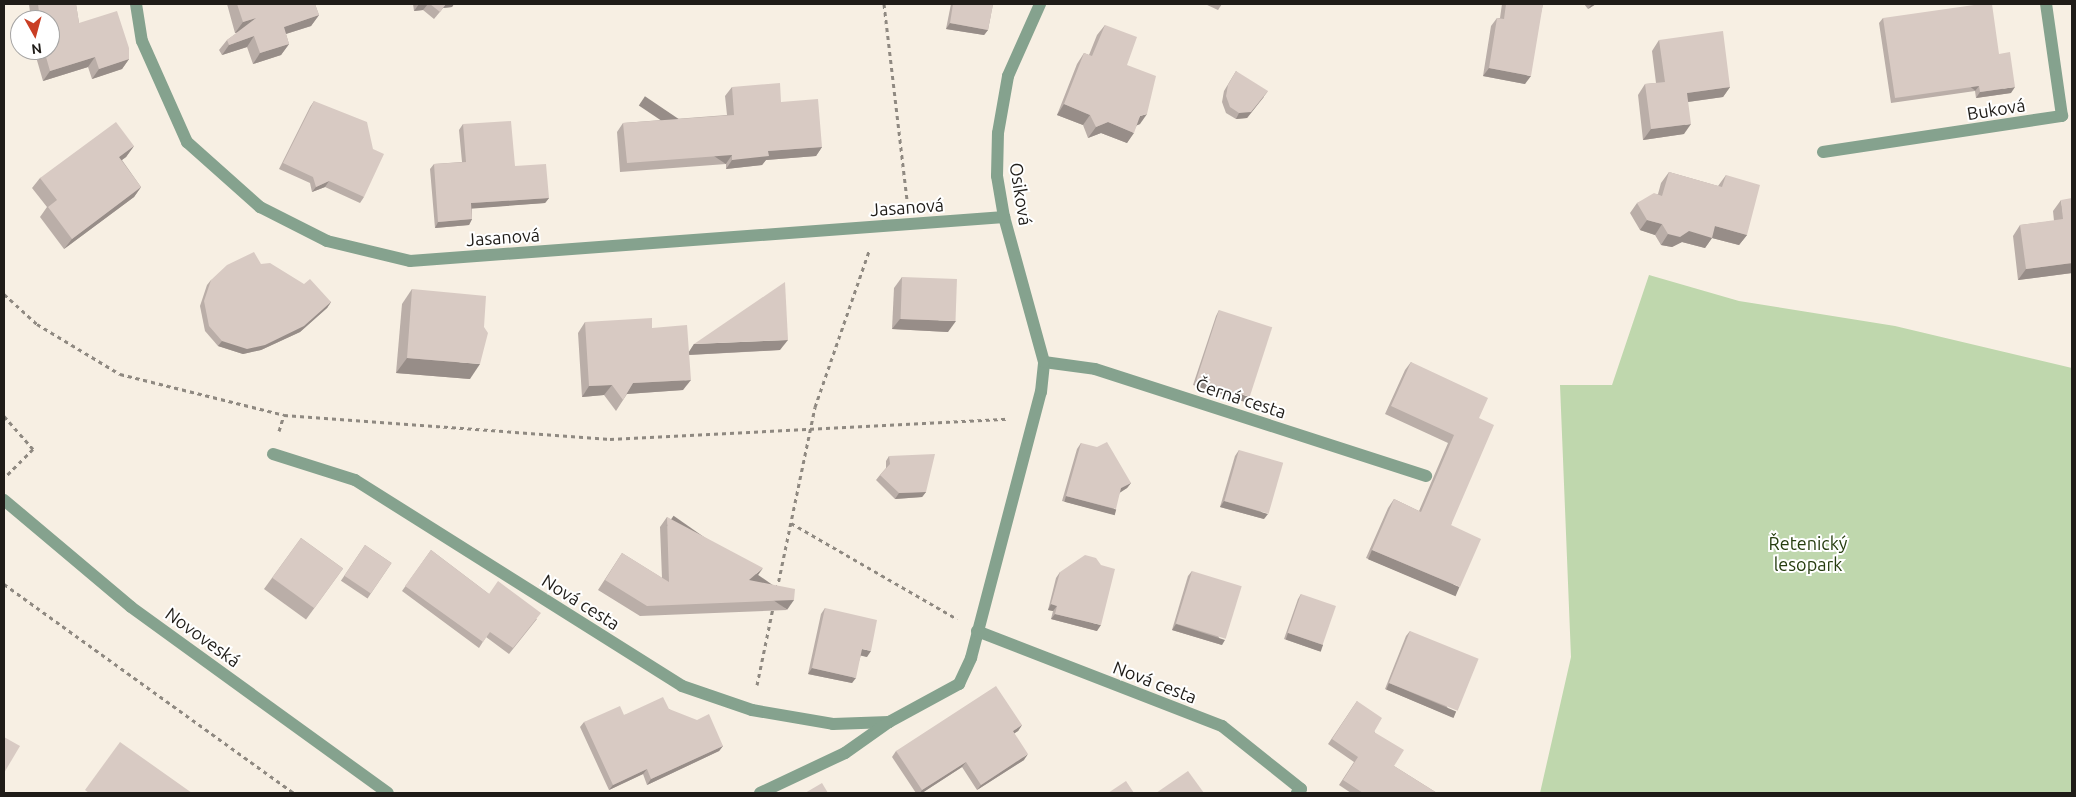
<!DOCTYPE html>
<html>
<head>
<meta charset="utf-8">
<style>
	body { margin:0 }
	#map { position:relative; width:2076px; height:797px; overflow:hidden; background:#f7efe3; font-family:Ubuntu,sans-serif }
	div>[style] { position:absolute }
	.green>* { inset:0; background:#bfd7ad }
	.path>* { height:3px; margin-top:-1.5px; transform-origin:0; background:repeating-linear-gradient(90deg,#8f8981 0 4px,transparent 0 8px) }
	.minor>* { height:12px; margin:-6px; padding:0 6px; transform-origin:6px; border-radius:6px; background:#85a28e }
	.wall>* { inset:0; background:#baaea8; transform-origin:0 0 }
	.shaded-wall>* { inset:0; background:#978d88; transform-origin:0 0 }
	.building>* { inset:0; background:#d8cac3; transform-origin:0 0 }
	span { translate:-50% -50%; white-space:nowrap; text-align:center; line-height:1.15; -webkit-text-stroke:4px #fff; paint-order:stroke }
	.street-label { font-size:18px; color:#1f1c18 }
	.park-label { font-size:18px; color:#263d0f }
	.frame { position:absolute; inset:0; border:5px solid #1f1c18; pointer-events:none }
	.north { position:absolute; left:10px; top:10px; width:50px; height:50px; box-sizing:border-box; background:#fff; border:1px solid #a5a4a3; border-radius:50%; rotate:173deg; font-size:14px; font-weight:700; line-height:20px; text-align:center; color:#1f1c18 }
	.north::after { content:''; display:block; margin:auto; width:18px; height:22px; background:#c93e24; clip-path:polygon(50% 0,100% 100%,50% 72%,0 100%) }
</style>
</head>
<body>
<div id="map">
	<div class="green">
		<div style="clip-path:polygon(1649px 275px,1739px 301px,1895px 326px,2072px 368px,2072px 793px,1540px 793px,1571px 657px,1560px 385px,1612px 385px)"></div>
	</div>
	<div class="path">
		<div style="left:884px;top:4px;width:196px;rotate:83.3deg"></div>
		<div style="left:4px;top:294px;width:45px;rotate:42.3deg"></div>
		<div style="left:37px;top:324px;width:97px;rotate:31.1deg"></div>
		<div style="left:120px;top:374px;width:169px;rotate:14deg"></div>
		<div style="left:284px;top:415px;width:327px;rotate:4.2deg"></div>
		<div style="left:610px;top:439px;width:398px;rotate:-2.9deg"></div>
		<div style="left:4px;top:416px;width:44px;rotate:48.7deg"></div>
		<div style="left:33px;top:449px;width:38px;rotate:135deg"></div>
		<div style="left:279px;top:431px;width:17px;rotate:-73deg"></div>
		<div style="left:791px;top:523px;width:192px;rotate:30deg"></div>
		<div style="left:4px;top:584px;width:357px;rotate:35.8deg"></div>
		<div style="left:777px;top:589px;width:186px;rotate:-78.2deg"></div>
		<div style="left:815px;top:407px;width:165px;rotate:-70.9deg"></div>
		<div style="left:757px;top:685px;width:79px;rotate:-78.3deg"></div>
	</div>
	<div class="minor">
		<div style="left:136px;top:4px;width:37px;rotate:81deg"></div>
		<div style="left:142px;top:41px;width:111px;rotate:66deg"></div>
		<div style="left:187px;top:142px;width:98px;rotate:41.7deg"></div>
		<div style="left:260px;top:207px;width:75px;rotate:26.9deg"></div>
		<div style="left:327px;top:241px;width:85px;rotate:13.5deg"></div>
		<div style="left:410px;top:261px;width:596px;rotate:-4.24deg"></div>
		<div style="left:1823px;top:152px;width:242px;rotate:-8.6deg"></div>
		<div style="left:2062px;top:116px;width:113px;rotate:-98.1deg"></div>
		<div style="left:1044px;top:362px;width:51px;rotate:7.8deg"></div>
		<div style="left:1095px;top:369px;width:348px;rotate:17.9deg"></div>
		<div style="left:273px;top:454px;width:86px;rotate:17.6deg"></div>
		<div style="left:355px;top:480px;width:386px;rotate:32.2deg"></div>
		<div style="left:682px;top:686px;width:74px;rotate:18.9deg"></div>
		<div style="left:752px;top:710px;width:82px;rotate:9.8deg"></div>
		<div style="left:833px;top:724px;width:56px;rotate:-2deg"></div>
		<div style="left:889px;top:722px;width:80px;rotate:-28.5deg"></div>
		<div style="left:959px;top:684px;width:29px;rotate:-65deg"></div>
		<div style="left:971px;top:658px;width:275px;rotate:-75.3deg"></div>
		<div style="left:1041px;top:392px;width:30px;rotate:-84deg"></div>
		<div style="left:1044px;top:362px;width:150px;rotate:-105.4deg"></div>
		<div style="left:1004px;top:217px;width:42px;rotate:-99.7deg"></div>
		<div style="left:997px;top:176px;width:43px;rotate:-88.7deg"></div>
		<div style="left:998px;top:133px;width:58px;rotate:-80deg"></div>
		<div style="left:1008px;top:76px;width:79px;rotate:-66deg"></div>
		<div style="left:4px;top:500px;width:166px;rotate:40.1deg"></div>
		<div style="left:131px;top:607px;width:317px;rotate:35.9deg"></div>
		<div style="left:977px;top:631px;width:263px;rotate:21.2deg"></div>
		<div style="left:1222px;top:726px;width:101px;rotate:38.6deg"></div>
		<div style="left:1301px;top:789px;width:6px;rotate:135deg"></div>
		<div style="left:760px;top:793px;width:94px;rotate:-25.2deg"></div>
		<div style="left:845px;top:753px;width:54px;rotate:-35.2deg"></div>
	</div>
	<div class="wall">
		<div style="clip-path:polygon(29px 4px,76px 4px,79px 23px,129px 59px,122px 69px,92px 79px,88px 67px,43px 81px,34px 50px,50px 50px,50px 20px,31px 20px)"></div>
		<div style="clip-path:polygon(227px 4px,315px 4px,319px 15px,311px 26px,286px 34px,289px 44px,281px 55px,253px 64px,247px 47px,222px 55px,219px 50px,227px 40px,237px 33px,235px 33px)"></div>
		<div style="clip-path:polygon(413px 4px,454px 4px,452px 7px,443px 8px,434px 19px,423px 10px,414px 11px)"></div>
		<div style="clip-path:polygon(951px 4px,993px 4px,988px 30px,984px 35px,946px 29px)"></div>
		<div style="clip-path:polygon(1205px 4px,1222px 4px,1218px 10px)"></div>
		<div style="clip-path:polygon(1502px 4px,1543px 4px,1525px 84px,1483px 76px,1491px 26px,1497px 18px,1500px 18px)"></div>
		<div style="clip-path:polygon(1584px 4px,1596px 4px,1588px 9px)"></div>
		<div style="clip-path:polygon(1883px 18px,2011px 93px,1976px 98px,1975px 91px,1891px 103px,1879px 23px)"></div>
		<div style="clip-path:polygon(1105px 25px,1140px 124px,1137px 125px,1127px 143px,1101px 133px,1088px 138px,1083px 125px,1057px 115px,1077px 64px,1084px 53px,1089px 55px,1097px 35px)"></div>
		<div style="clip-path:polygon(1659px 40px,1730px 87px,1723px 97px,1688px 102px,1684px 134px,1643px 140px,1638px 95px,1645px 84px,1656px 83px,1652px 51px)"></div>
		<div style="clip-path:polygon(1236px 71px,1264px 97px,1247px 118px,1236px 119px,1226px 113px,1222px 102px,1224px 91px)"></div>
		<div style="clip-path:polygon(732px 87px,781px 102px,822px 147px,816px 156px,766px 160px,762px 165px,726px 169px,726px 164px,620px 172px,617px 132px,623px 123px,727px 115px,725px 96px)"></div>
		<div style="clip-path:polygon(314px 101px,364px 197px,360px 203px,325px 187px,312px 192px,310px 183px,279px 169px,310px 107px)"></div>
		<div style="clip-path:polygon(463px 124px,515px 166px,549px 198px,545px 203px,472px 208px,472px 219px,469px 225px,435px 228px,430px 169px,434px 164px,462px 162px,459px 130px)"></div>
		<div style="clip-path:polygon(134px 146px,126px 157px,122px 160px,141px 187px,134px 197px,64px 249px,40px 217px,47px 207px,32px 188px,40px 178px)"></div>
		<div style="clip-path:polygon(1669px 172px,1718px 186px,1726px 175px,1747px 235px,1739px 245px,1712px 238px,1705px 248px,1682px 242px,1672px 247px,1661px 245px,1655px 235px,1640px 230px,1630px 213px,1637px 203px,1658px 194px,1661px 183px)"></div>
		<div style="clip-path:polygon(2061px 200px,2072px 273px,2018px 280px,2013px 236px,2020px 225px,2054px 221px,2053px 211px)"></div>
		<div style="clip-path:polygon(261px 264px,331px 302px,327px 308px,300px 332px,261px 350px,243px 354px,218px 346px,205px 331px,200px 306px,207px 285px,211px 280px)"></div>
		<div style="clip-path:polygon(902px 277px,948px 332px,892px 329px,894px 288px)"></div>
		<div style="clip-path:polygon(412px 289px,470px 379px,396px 373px,402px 304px)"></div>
		<div style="clip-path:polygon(1219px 310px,1245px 402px,1193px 385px,1216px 316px)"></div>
		<div style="clip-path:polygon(585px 322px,652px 328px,689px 352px,694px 344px,780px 350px,689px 355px,683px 390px,627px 394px,616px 411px,604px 395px,582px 397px,578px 333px)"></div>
		<div style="clip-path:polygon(1411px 362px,1479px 418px,1451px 525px,1454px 595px,1366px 558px,1388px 508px,1394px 499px,1419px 511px,1448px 443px,1385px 414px,1405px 370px)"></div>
		<div style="clip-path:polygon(1081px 443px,1131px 483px,1127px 488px,1120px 492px,1112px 514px,1062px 501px,1077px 449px)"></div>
		<div style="clip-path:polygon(1239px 450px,1264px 519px,1220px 507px,1235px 456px)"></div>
		<div style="clip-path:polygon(889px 456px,926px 492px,922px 497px,895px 499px,876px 480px,880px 475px,886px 468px,886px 461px)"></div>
		<div style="clip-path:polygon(667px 517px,756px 578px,753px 581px,787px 610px,640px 616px,598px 590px,622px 553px,662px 578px,660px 527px)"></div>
		<div style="left:301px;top:538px;width:52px;height:63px;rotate:36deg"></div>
		<div style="left:365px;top:545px;width:32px;height:43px;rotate:34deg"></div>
		<div style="clip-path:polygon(431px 550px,489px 594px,537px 619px,509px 654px,486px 637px,479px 648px,402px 591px)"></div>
		<div style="clip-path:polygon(1192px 571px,1222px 645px,1172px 630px,1188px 576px)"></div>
		<div style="clip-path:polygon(1060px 572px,1097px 631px,1051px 619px,1053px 611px,1048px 610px,1056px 578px)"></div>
		<div style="clip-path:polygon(1301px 594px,1323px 645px,1319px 651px,1284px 639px,1298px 599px)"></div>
		<div style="clip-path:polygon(825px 608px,867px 657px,861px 655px,852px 683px,808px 674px,821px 614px)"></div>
		<div style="clip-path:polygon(1410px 631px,1452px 717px,1385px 689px,1406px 636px)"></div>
		<div style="clip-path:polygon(1357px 701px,1394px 766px,1437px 793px,1351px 793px,1339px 785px,1354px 762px,1328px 744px)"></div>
		<div style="clip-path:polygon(669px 709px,723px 746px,719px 751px,647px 785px,643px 774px,609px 790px,580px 727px,584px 722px,624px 715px)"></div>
		<div style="clip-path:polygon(1022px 725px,1018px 731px,1014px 733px,1024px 760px,977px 790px,962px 767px,922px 793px,916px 793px,892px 757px,896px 751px)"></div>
	</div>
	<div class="shaded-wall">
		<div style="clip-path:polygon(419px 4px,428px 4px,423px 10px,414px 11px)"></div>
		<div style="clip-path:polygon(446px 4px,454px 4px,452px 7px,443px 8px,434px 19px)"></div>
		<div style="clip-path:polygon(1592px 4px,1596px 4px,1588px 9px)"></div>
		<div style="clip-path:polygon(319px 15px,311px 26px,276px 37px,284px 27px)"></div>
		<div style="clip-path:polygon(256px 18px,249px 29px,235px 33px,243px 22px)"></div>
		<div style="clip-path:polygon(950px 23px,988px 30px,984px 35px,946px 29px)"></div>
		<div style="clip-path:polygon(254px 36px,247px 47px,222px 55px,229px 45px)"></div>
		<div style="clip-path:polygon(289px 44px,281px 55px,253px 64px,260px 53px)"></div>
		<div style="clip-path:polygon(95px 57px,88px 67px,43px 81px,50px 71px)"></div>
		<div style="clip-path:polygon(129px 59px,122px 69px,92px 79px,99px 69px)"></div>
		<div style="clip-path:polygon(1489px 68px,1531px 76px,1525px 84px,1483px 76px)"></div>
		<div style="left:1979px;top:86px;width:6px;height:85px;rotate:129deg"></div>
		<div style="clip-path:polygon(1730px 87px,1723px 97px,1680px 103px,1687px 93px)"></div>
		<div style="clip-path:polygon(2015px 87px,2011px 93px,1976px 98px,1980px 92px)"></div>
		<div style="clip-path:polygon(1268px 91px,1247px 118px,1236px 119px,1239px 113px)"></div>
		<div style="clip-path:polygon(1064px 104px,1090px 115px,1083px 125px,1057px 115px)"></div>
		<div style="clip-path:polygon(1147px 114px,1140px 124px,1133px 127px,1140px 116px)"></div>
		<div style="clip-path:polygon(1108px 122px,1134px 133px,1127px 143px,1101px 133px,1088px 138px,1096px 127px)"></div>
		<div style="clip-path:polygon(1691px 124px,1684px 134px,1643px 140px,1651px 129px)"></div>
		<div style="clip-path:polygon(134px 146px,126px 157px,112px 167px,119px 157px)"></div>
		<div style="clip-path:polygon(822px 147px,816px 156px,766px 160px,762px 165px,726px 169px,732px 160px,768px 151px)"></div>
		<div style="left:732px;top:155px;width:11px;height:105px;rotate:124deg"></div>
		<div style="clip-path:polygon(329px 181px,325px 187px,312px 192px,316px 187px)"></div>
		<div style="clip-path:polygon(141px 187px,134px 197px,64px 249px,72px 239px)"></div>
		<div style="clip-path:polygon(549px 198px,545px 203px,467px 209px,471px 203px)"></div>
		<div style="clip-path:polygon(472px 219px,469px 225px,435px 228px,438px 222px)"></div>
		<div style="clip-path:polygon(1647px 220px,1662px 224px,1655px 235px,1640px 230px)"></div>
		<div style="clip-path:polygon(1715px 226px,1747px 235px,1739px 245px,1712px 238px,1705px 248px,1682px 242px,1672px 247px,1661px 245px,1668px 234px)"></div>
		<div style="clip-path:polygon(2072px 263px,2072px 273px,2018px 280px,2026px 269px)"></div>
		<div style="clip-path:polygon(331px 302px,327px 308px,300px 332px,261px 350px,243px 354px,218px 346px,222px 341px)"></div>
		<div style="clip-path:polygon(900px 319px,956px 321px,948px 332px,892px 329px)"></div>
		<div style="clip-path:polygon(788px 340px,780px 350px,687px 355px,694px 344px)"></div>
		<div style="clip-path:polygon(407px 358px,480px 364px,470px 379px,396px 373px)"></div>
		<div style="clip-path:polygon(691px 380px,683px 390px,626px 394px,633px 383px)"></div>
		<div style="left:1197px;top:380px;width:55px;height:6px;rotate:18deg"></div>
		<div style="clip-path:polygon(612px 385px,604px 395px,582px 397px,589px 386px)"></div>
		<div style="clip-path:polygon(1131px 483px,1127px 488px,1118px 494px,1121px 488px)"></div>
		<div style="clip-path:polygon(926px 492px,922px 497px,895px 499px,899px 493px)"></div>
		<div style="left:1066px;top:496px;width:52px;height:6px;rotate:15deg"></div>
		<div style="clip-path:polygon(1224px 501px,1268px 514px,1264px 519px,1220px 507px)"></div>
		<div style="left:1372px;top:550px;width:95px;height:10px;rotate:23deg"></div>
		<div style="clip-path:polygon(763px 568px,756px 578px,742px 590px,749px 580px)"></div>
		<div style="left:794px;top:600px;width:12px;height:147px;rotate:125deg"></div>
		<div style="clip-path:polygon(1051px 604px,1057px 606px,1053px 611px,1048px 610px)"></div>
		<div style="clip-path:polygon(1055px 614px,1101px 625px,1097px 631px,1051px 619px)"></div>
		<div style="clip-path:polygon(1176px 624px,1225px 640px,1222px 645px,1172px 630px)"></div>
		<div style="left:1288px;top:633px;width:37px;height:7px;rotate:19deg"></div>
		<div style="clip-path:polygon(862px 649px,871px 651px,867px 657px,858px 655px)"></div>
		<div style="clip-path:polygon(812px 668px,856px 678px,852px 683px,808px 674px)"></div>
		<div style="left:1389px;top:683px;width:73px;height:7px;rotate:23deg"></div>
		<div style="clip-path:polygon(1022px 725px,1018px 731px,1009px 737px,1013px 731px)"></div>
		<div style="clip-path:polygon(723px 746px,719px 751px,647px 785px,651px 779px)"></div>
		<div style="clip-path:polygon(1028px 754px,1024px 760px,977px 790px,981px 785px)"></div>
		<div style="clip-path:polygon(966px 762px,962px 767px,922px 793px,920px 793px,922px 790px)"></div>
		<div style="clip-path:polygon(647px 769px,643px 774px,609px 790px,613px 785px)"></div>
	</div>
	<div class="building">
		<div style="clip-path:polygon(38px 4px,76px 4px,79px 23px,117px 11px,129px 48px,129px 59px,99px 69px,95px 57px,50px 71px,44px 50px,50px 50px,50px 20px,40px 20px)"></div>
		<div style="clip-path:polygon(237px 4px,315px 4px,319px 15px,284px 27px,289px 44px,260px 53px,254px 36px,229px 45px,227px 40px,256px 18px,243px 22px)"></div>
		<div style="clip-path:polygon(430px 4px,446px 4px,440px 12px)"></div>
		<div style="clip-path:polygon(953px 4px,993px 4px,988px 30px,950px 23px)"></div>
		<div style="clip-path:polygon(1506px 4px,1543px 4px,1531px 76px,1489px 68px,1497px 18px,1504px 19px)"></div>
		<div style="clip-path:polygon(1981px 4px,1992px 4px,1999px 54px,2010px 52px,2015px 87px,1980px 92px,1979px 86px,1895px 98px,1883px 18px)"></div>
		<div style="clip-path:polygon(1105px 25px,1137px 37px,1127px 65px,1156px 76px,1147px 114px,1140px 116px,1134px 133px,1108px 122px,1096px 127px,1090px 115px,1064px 104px,1084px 53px,1092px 56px)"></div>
		<div style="clip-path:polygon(1723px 31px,1730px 87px,1687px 93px,1691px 124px,1651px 129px,1645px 84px,1665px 82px,1659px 40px)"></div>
		<div style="clip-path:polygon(1236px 71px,1268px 91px,1251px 112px,1239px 113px,1230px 107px,1226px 96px,1228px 85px)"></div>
		<div style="clip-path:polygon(780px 83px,781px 102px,818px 99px,822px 147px,768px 151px,769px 156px,732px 160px,732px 155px,627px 163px,623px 123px,734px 115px,732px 87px)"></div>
		<div style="clip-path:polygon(314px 101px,367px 122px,373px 149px,384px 154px,364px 197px,329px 181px,316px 187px,313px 177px,283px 163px)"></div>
		<div style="clip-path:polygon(511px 121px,515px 166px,546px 164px,549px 198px,471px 203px,472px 219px,438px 222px,434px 164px,466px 162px,463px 124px)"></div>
		<div style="clip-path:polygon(116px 122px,134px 146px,119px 157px,141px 187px,72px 239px,48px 207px,57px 200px,40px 178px)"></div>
		<div style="clip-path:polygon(1669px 172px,1722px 187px,1726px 175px,1760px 185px,1747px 235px,1715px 226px,1712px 238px,1689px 231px,1680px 237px,1668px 234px,1662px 224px,1647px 220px,1637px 203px,1654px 193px,1662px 196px)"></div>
		<div style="clip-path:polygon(2072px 198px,2072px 263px,2026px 269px,2020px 225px,2063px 219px,2061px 200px)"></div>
		<div style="clip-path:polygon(254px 252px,261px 264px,270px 263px,304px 284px,310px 279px,331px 302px,304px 326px,265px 345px,247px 349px,222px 341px,209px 326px,204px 301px,211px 280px,227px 265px)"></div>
		<div style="left:902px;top:277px;width:55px;height:42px;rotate:2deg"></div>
		<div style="clip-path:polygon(785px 282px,788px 340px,694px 344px)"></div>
		<div style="clip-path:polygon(412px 289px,486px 296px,484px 327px,488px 333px,480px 364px,407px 358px)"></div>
		<div style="left:1219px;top:310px;width:56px;height:73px;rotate:18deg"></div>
		<div style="clip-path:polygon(652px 318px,652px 328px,687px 325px,691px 380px,633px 383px,623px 400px,612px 385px,589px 386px,585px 322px)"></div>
		<div style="clip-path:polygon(1411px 362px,1488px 398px,1479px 418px,1494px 425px,1451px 525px,1481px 539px,1460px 587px,1372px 550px,1394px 499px,1421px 512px,1454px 435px,1391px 406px)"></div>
		<div style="clip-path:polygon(1107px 442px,1131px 483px,1121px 488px,1116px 509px,1066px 496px,1081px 443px,1097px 447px)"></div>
		<div style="left:1239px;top:450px;width:46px;height:53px;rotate:16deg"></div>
		<div style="clip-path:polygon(935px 454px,926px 492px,899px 493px,880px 475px,890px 464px,889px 456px)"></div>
		<div style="clip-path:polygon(667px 517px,763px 568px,749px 580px,795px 589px,794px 600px,647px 606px,605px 580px,622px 553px,669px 582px)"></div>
		<div style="left:301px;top:538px;width:52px;height:49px;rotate:36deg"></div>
		<div style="left:365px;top:545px;width:32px;height:37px;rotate:34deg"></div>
		<div style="clip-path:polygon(431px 550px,489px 594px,498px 581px,541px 613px,513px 648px,490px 632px,483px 642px,405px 586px)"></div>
		<div style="clip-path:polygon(1085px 555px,1096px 558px,1101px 565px,1115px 569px,1101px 625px,1055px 614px,1057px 606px,1051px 604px,1060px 572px)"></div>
		<div style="left:1192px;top:571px;width:52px;height:55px;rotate:17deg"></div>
		<div style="left:1301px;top:594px;width:37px;height:41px;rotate:19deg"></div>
		<div style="clip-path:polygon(825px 608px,877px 620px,871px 651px,862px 649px,856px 678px,812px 668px)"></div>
		<div style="left:1410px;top:631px;width:74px;height:56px;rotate:22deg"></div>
		<div style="clip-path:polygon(996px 686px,1022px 725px,1013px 731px,1028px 754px,981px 785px,966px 762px,922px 790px,896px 751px)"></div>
		<div style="clip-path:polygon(663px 697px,669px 709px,697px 720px,709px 714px,723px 746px,651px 779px,647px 769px,613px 785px,584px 722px,620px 706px,624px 715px)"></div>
		<div style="clip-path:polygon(1357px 701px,1382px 718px,1374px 732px,1404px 750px,1394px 766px,1437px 793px,1363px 793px,1343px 780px,1358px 757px,1332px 739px)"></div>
		<div style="clip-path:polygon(4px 737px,20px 746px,4px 773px)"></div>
		<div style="clip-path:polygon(120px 742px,192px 793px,89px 793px,85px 790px)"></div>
		<div style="clip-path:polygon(1188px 771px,1204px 793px,1156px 793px)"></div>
		<div style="clip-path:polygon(1126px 781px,1134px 793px,1108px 793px)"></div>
		<div style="clip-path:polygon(822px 783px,828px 793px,805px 793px)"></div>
	</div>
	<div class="street-label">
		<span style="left:1996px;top:109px;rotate:-9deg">Buková</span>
		<span style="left:1021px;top:194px;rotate:81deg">Osiková</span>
		<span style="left:907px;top:207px;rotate:-4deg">Jasanová</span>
		<span style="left:503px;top:237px;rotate:-4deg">Jasanová</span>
		<span style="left:1241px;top:398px;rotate:18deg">Černá cesta</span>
		<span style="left:581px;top:602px;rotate:32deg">Nová cesta</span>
		<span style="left:203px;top:637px;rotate:36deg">Novoveská</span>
		<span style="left:1155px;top:682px;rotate:21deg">Nová cesta</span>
	</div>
	<div class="park-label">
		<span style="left:1808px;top:554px">Řetenický<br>lesopark</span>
	</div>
	<div class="frame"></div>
	<div class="north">N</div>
</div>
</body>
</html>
